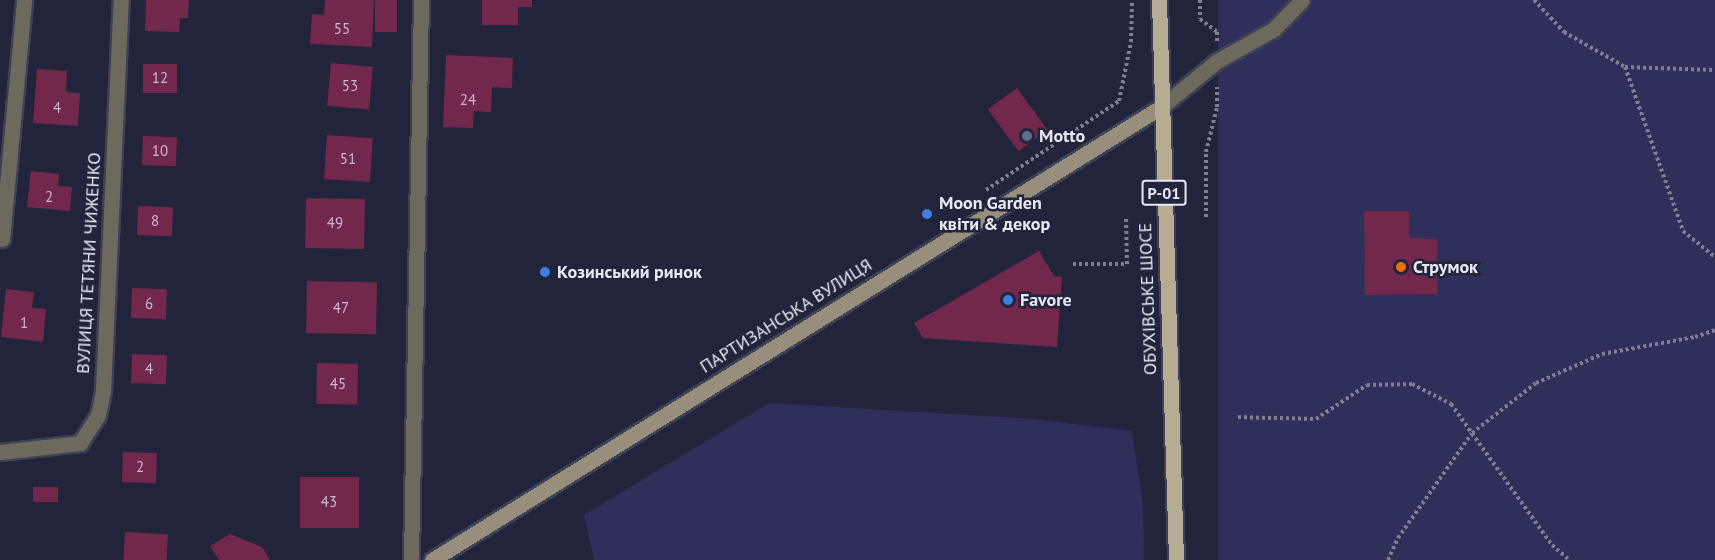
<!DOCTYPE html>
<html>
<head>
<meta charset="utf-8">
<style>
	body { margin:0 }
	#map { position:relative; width:1715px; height:560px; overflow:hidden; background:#22243b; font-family:"PT Sans",sans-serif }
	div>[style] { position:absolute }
	.green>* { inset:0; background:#2e2f5a; transform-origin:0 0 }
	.building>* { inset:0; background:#71284b; transform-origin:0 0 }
	.path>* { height:4px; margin-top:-2px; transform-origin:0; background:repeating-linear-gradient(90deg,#7d7f93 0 3px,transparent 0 6px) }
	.roads { filter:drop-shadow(2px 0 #3e4056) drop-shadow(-2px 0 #3e4056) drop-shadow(0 2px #3e4056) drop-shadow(0 -2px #3e4056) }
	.street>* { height:15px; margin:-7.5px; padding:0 7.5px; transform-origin:7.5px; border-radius:7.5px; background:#6e695d }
	.secondary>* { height:15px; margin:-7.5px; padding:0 7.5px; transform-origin:7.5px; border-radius:7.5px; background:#978f7c }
	.primary>* { height:15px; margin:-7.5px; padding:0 7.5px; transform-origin:7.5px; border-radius:7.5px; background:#b6ac93 }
	.dots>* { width:16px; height:16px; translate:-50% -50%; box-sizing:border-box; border:3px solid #22243b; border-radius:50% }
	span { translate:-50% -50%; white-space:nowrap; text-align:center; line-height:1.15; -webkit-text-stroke:5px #22243b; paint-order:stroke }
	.number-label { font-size:15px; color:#cab9ce }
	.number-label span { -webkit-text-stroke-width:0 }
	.shield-label span { padding:2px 4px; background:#22243b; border:2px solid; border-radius:4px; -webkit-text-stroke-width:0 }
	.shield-label { font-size:16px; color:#e7e9f9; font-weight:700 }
	.poi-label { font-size:18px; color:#e7e9f9; font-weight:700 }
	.left { translate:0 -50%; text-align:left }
	.street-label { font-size:18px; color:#e7e9f9 }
</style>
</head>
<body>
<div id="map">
	<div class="green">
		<div style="left:1218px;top:0;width:497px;height:560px"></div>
		<div style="clip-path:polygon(769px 403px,1034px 419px,1132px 431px,1143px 505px,1144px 560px,594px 560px,584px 515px)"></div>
	</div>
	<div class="building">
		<div style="clip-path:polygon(146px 0,189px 0,188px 18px,180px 18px,179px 32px,145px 31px)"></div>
		<div style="clip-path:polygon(325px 0,374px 0,372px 47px,310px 44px,312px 14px,324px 15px)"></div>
		<div style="left:375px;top:0;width:22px;height:32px"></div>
		<div style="clip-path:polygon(482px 0,532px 0,532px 7px,518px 7px,518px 25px,482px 25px)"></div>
		<div style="clip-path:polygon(446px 55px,513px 58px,512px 88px,492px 87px,491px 112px,474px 111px,473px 128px,443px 127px)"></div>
		<div style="left:331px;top:63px;width:42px;height:43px;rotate:5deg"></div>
		<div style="left:143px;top:64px;width:34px;height:29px"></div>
		<div style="clip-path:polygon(37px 69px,67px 71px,66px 92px,80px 93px,78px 126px,33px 123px)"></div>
		<div style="left:1017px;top:88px;width:52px;height:36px;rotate:54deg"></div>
		<div style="left:327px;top:135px;width:46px;height:44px;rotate:4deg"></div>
		<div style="left:143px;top:136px;width:34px;height:29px;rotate:2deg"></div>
		<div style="clip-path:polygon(31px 171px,59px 174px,58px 186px,72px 187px,70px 211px,27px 207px)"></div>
		<div style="left:306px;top:198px;width:59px;height:50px;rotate:1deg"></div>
		<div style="left:138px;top:206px;width:35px;height:29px;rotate:2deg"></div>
		<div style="clip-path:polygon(1364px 211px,1409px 211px,1409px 238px,1437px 239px,1437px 294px,1365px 295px)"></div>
		<div style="clip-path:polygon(1039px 251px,1054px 276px,1062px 277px,1057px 347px,923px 338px,914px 323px)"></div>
		<div style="left:307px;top:281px;width:70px;height:52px;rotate:1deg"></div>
		<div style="left:132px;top:288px;width:35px;height:30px;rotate:2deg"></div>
		<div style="clip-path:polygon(6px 289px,34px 292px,32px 308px,46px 309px,43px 342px,1px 337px)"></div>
		<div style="left:132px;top:354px;width:35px;height:29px;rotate:2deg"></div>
		<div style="left:317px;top:363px;width:41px;height:41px;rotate:1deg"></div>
		<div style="left:123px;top:452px;width:34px;height:30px;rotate:2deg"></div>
		<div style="left:300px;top:477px;width:59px;height:51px"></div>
		<div style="left:58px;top:487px;width:15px;height:25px;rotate:90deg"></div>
		<div style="left:125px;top:532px;width:43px;height:28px;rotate:3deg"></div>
		<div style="clip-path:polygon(230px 534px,262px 547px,270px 560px,219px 560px,210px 546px)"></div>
	</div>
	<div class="path">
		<div style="left:1200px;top:0;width:19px;rotate:90deg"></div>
		<div style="left:1200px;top:19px;width:21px;rotate:37deg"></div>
		<div style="left:1217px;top:32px;width:9px;rotate:90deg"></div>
		<div style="left:1534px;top:0;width:44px;rotate:46.8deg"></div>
		<div style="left:1564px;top:32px;width:70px;rotate:29.8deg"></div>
		<div style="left:1625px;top:67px;width:90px;rotate:1.9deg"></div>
		<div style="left:1625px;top:67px;width:174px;rotate:70.5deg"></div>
		<div style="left:1683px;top:231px;width:41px;rotate:39.1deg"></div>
		<div style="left:986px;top:190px;width:160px;rotate:-33.8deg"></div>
		<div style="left:1119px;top:101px;width:60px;rotate:-78.5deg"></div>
		<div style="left:1131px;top:42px;width:42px;rotate:-88.6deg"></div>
		<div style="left:1206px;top:217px;width:65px;rotate:-90deg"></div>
		<div style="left:1206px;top:152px;width:46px;rotate:-76.3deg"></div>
		<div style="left:1217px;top:107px;width:20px;rotate:-90deg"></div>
		<div style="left:1073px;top:264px;width:54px"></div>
		<div style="left:1127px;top:264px;width:47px;rotate:-91.2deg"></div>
		<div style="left:1238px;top:417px;width:78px;rotate:1.5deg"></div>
		<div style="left:1316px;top:419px;width:61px;rotate:-33.7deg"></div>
		<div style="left:1367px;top:385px;width:45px;rotate:-1.3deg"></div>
		<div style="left:1412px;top:384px;width:44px;rotate:27.1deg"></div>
		<div style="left:1451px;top:404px;width:173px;rotate:54.4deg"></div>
		<div style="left:1552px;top:545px;width:23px;rotate:41deg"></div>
		<div style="left:1388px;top:560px;width:24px;rotate:-66deg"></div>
		<div style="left:1398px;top:538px;width:128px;rotate:-54.8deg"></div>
		<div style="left:1472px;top:433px;width:81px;rotate:-38deg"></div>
		<div style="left:1536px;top:383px;width:72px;rotate:-23.7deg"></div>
		<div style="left:1602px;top:354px;width:95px;rotate:-10.4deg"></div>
		<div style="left:1695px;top:337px;width:21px;rotate:-19deg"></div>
	</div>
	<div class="roads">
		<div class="street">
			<div style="left:1161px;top:107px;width:72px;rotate:-39.4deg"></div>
			<div style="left:1217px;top:61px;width:65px;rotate:-29.3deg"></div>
			<div style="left:1274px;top:29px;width:40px;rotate:-46deg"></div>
			<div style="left:2px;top:239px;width:240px;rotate:-84.7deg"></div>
			<div style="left:0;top:452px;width:81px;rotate:-6.4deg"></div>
			<div style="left:80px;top:443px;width:33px;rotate:-57deg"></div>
			<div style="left:98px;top:415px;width:25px;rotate:-78deg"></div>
			<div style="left:103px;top:391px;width:391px;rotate:-87.4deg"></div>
			<div style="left:411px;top:560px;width:560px;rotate:-88.98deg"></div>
		</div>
		<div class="secondary">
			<div style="left:432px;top:560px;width:858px;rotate:-31.86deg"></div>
		</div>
		<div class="primary">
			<div style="left:1159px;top:0;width:560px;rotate:88.26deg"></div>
		</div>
	</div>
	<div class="dots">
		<div style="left:1027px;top:136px;background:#5c6f8a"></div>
		<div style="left:927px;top:214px;background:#3f7fe0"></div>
		<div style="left:1401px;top:267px;background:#e8710a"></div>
		<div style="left:545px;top:272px;background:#3f7fe0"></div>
		<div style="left:1008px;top:300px;background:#3f7fe0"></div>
	</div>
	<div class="number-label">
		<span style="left:342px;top:29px">55</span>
		<span style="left:160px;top:78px">12</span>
		<span style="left:350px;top:86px">53</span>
		<span style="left:468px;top:100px">24</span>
		<span style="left:57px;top:108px">4</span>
		<span style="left:160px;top:151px">10</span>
		<span style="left:348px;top:159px">51</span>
		<span style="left:49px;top:197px">2</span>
		<span style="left:155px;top:221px">8</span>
		<span style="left:335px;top:223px">49</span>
		<span style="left:149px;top:304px">6</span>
		<span style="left:341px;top:308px">47</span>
		<span style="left:24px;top:323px">1</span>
		<span style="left:149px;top:369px">4</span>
		<span style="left:338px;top:384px">45</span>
		<span style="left:140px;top:467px">2</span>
		<span style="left:329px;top:502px">43</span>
	</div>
	<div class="shield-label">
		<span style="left:1164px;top:193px">Р-01</span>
	</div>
	<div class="poi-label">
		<span class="left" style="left:1039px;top:136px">Motto</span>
		<span class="left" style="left:939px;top:214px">Moon Garden<br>квіти &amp; декор</span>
		<span class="left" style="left:1413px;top:267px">Струмок</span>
		<span class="left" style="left:557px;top:272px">Козинський ринок</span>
		<span class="left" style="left:1020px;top:300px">Favore</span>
	</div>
	<div class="street-label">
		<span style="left:89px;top:263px;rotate:-87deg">ВУЛИЦЯ ТЕТЯНИ ЧИЖЕНКО</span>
		<span style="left:1148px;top:299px;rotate:-92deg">ОБУХІВСЬКЕ ШОСЕ</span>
		<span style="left:786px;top:316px;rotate:-32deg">ПАРТИЗАНСЬКА ВУЛИЦЯ</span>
	</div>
</div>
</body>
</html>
